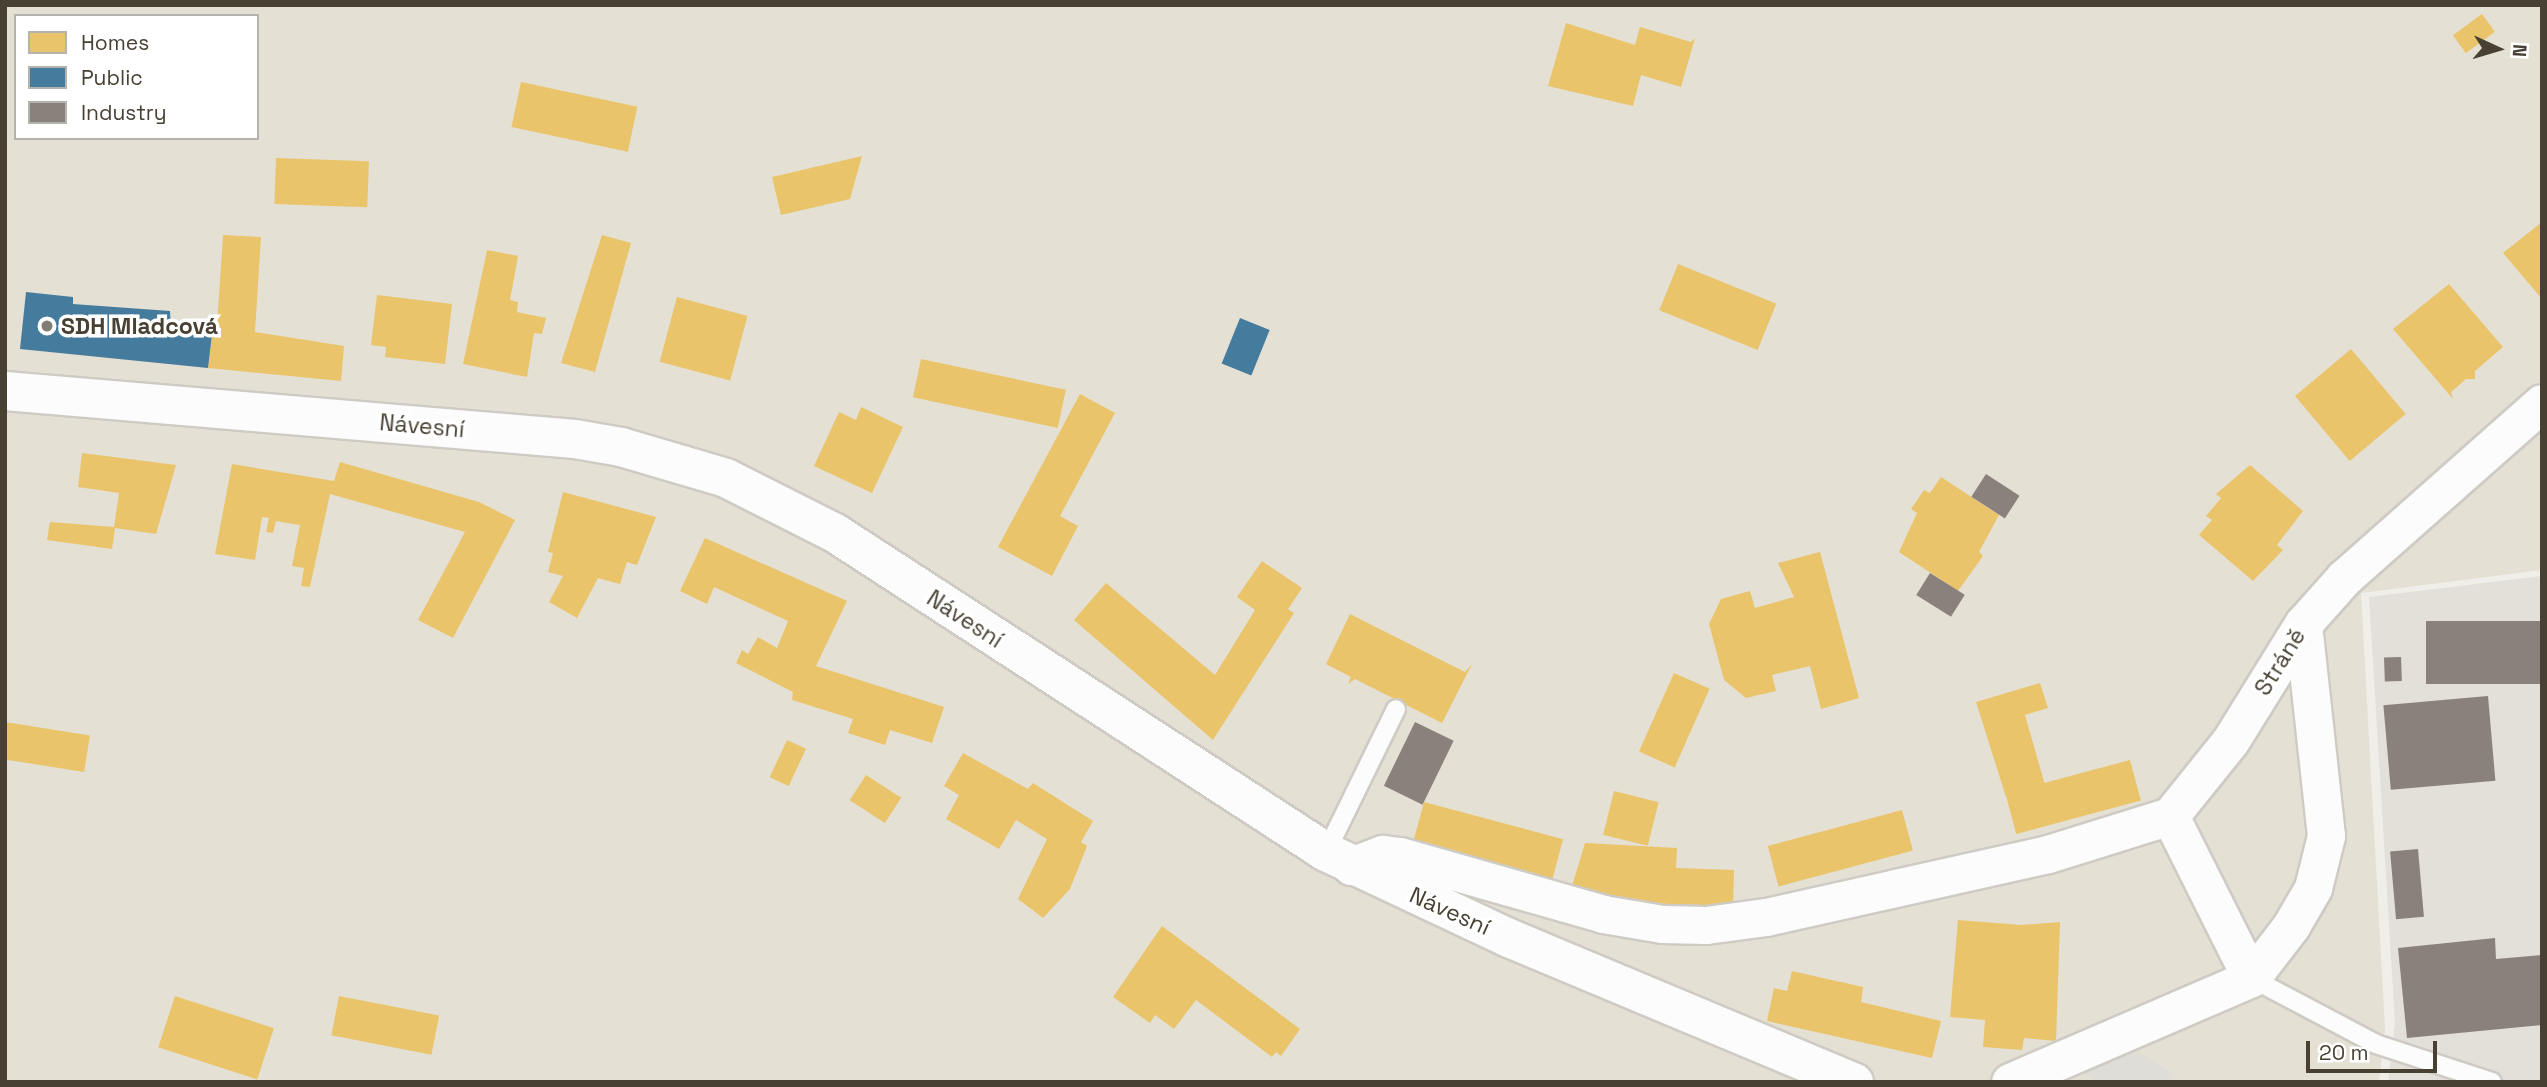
<!DOCTYPE html>
<html>
<head>
<meta charset="utf-8">
<style>
	body { margin:0 }
	#map { position:relative; width:2547px; height:1087px; overflow:hidden; background:#f0eee8; font-family:"Space Grotesk",sans-serif }
	div>[style] { position:absolute }
	.residential>* { inset:0; background:#e5e0d4 }
	.industrial>* { inset:0; background:#e3dfd9 }
	.parking>* { inset:0; background:#dfddd8 }
	.homes>* { inset:0; background:#e9c46a; transform-origin:0 0 }
	.public>* { inset:0; background:#457b9d; transform-origin:0 0 }
	.industry>* { inset:0; background:#8a817c; transform-origin:0 0 }
	.roads { filter:drop-shadow(2px 0 #cecbc5) drop-shadow(-2px 0 #cecbc5) drop-shadow(0 2px #cecbc5) drop-shadow(0 -2px #cecbc5) }
	.service>* { height:18px; margin:-9px; padding:0 9px; transform-origin:9px; border-radius:9px; background:#fdfcfc }
	.minor>* { height:37px; margin:-18.5px; padding:0 18.5px; transform-origin:18.5px; border-radius:18.5px; background:#fdfcfc }
	.tertiary>* { height:38px; margin:-19px; padding:0 19px; transform-origin:19px; border-radius:19px; background:#fdfcfc }
	.dots>* { width:19px; height:19px; translate:-50% -50%; box-sizing:border-box; border:4px solid #fff; border-radius:50% }
	span { translate:-50% -50%; white-space:nowrap; text-align:center; line-height:1.15; -webkit-text-stroke:7px #fff; paint-order:stroke }
	.poi-label { font-size:23px; color:#474033; font-weight:700 }
	.left { translate:0 -50%; text-align:left }
	.street-label { font-size:23px; color:#474033 }
	.frame { position:absolute; inset:0; border:7px solid #474033; pointer-events:none }
	.legend { position:absolute; left:14px; top:14px; width:245px; height:126px; box-sizing:border-box; background:#fff; border:2px solid #b5b3ad; margin:0; padding:9px 12px; list-style:none; font-size:21px; color:#474033 }
	.legend li { display:flex; align-items:center; gap:14px; height:35px }
	.legend b { width:35px; border:2px solid #b5b3ad }
	.north { position:absolute; left:2463px; top:14px; width:70px; height:70px; -webkit-text-stroke:5px #fff; paint-order:stroke; rotate:94deg; font-size:19px; font-weight:700; line-height:28px; text-align:center; color:#474033 }
	.north::after { content:''; display:block; margin:auto; width:24px; height:32px; background:#474033; clip-path:polygon(50% 0,100% 100%,50% 72%,0 100%) }
	.scale { position:absolute; left:2306px; top:1041px; width:131px; height:32px; box-sizing:border-box; border:4px solid #474033; border-top:0; padding-left:9px; font-size:21px; line-height:24px; white-space:nowrap; color:#474033; -webkit-text-stroke:5px #fff; paint-order:stroke }
</style>
</head>
<body>
<div id="map">
	<div class="residential">
		<div style="clip-path:polygon(evenodd,5px 5px,2542px 5px,2542px 570px,2361px 593px,2385px 1028px,2379px 1082px,5px 1082px,5px 5px,16px 16px,257px 16px,257px 138px,16px 138px,16px 16px)"></div>
	</div>
	<div class="industrial">
		<div style="clip-path:polygon(2542px 576px,2542px 1082px,2388px 1082px,2395px 1023px,2369px 597px)"></div>
	</div>
	<div class="parking">
		<div style="clip-path:polygon(2112px 1037px,2175px 1074px,2169px 1082px,2099px 1082px,2062px 1060px)"></div>
	</div>
	<div class="homes">
		<div style="left:2482px;top:14px;width:22px;height:36px;rotate:54deg"></div>
		<div style="clip-path:polygon(1566px 23px,1635px 45px,1640px 27px,1691px 42px,1695px 38px,1681px 87px,1641px 75px,1633px 106px,1548px 86px)"></div>
		<div style="left:521px;top:82px;width:119px;height:46px;rotate:12deg"></div>
		<div style="clip-path:polygon(862px 156px,850px 199px,781px 215px,772px 177px)"></div>
		<div style="left:276px;top:158px;width:93px;height:46px;rotate:2deg"></div>
		<div style="clip-path:polygon(2542px 222px,2542px 299px,2503px 253px)"></div>
		<div style="clip-path:polygon(223px 235px,261px 237px,255px 332px,344px 346px,341px 381px,208px 368px,213px 326px,217px 326px)"></div>
		<div style="clip-path:polygon(602px 235px,631px 243px,595px 372px,561px 363px)"></div>
		<div style="clip-path:polygon(487px 250px,518px 256px,510px 300px,518px 302px,517px 312px,546px 318px,542px 334px,534px 333px,527px 377px,463px 364px)"></div>
		<div style="left:1678px;top:264px;width:106px;height:50px;rotate:22deg"></div>
		<div style="clip-path:polygon(2449px 284px,2503px 347px,2475px 371px,2475px 379px,2466px 379px,2451px 392px,2453px 399px,2393px 329px)"></div>
		<div style="clip-path:polygon(377px 295px,452px 304px,445px 364px,385px 357px,386px 347px,371px 345px)"></div>
		<div style="left:677px;top:297px;width:73px;height:67px;rotate:15deg"></div>
		<div style="left:2351px;top:349px;width:85px;height:73px;rotate:50deg"></div>
		<div style="left:921px;top:359px;width:148px;height:39px;rotate:12deg"></div>
		<div style="clip-path:polygon(1080px 394px,1115px 413px,1060px 516px,1078px 526px,1052px 576px,998px 547px)"></div>
		<div style="clip-path:polygon(861px 407px,903px 427px,872px 493px,814px 466px,839px 412px,856px 420px)"></div>
		<div style="clip-path:polygon(82px 453px,176px 465px,156px 534px,115px 528px,112px 549px,47px 540px,50px 522px,114px 527px,119px 493px,78px 487px)"></div>
		<div style="clip-path:polygon(340px 462px,479px 502px,515px 520px,453px 638px,418px 620px,465px 532px,330px 494px,310px 587px,301px 586px,304px 568px,292px 566px,300px 525px,276px 521px,273px 533px,266px 532px,269px 518px,262px 517px,255px 560px,215px 554px,232px 464px,334px 481px)"></div>
		<div style="clip-path:polygon(2250px 465px,2303px 511px,2277px 545px,2283px 550px,2253px 581px,2199px 535px,2212px 520px,2206px 516px,2221px 498px,2216px 494px)"></div>
		<div style="clip-path:polygon(1941px 477px,1999px 515px,1979px 552px,1983px 556px,1958px 591px,1899px 552px,1917px 513px,1911px 509px,1924px 490px,1930px 493px)"></div>
		<div style="clip-path:polygon(563px 492px,656px 517px,637px 565px,627px 562px,620px 584px,598px 578px,577px 618px,549px 602px,563px 576px,548px 572px,553px 553px,548px 552px)"></div>
		<div style="clip-path:polygon(705px 538px,847px 601px,816px 666px,944px 707px,932px 743px,890px 730px,885px 745px,848px 733px,853px 719px,792px 700px,793px 692px,736px 663px,742px 650px,748px 654px,758px 637px,777px 648px,788px 621px,714px 587px,707px 604px,680px 591px)"></div>
		<div style="clip-path:polygon(1820px 552px,1859px 698px,1821px 709px,1810px 666px,1772px 675px,1776px 691px,1746px 698px,1724px 680px,1709px 624px,1721px 599px,1750px 591px,1755px 608px,1794px 597px,1778px 563px)"></div>
		<div style="clip-path:polygon(1262px 561px,1302px 588px,1288px 609px,1294px 613px,1213px 740px,1074px 620px,1106px 583px,1215px 675px,1255px 610px,1237px 597px)"></div>
		<div style="clip-path:polygon(1350px 614px,1465px 672px,1472px 664px,1442px 723px,1355px 679px,1348px 684px,1351px 677px,1326px 664px)"></div>
		<div style="left:1674px;top:673px;width:39px;height:86px;rotate:24deg"></div>
		<div style="clip-path:polygon(2040px 683px,2048px 708px,2025px 715px,2045px 785px,2006px 797px,1976px 702px)"></div>
		<div style="left:5px;top:722px;width:86px;height:37px;rotate:9deg"></div>
		<div style="left:787px;top:740px;width:21px;height:41px;rotate:25deg"></div>
		<div style="clip-path:polygon(963px 753px,1028px 789px,1033px 783px,1093px 821px,1081px 842px,1087px 846px,1070px 889px,1043px 918px,1018px 899px,1047px 839px,1016px 820px,999px 849px,946px 819px,959px 795px,944px 786px)"></div>
		<div style="left:2130px;top:760px;width:42px;height:129px;rotate:75deg"></div>
		<div style="left:866px;top:775px;width:42px;height:30px;rotate:33deg"></div>
		<div style="left:1614px;top:791px;width:46px;height:45px;rotate:14deg"></div>
		<div style="left:1424px;top:802px;width:144px;height:41px;rotate:15deg"></div>
		<div style="left:1902px;top:810px;width:42px;height:139px;rotate:75deg"></div>
		<div style="clip-path:polygon(1585px 843px,1677px 848px,1676px 868px,1734px 870px,1733px 907px,1627px 902px,1572px 886px)"></div>
		<div style="clip-path:polygon(1958px 920px,2021px 925px,2060px 922px,2056px 1041px,2024px 1038px,2022px 1050px,1983px 1047px,1985px 1020px,1950px 1017px)"></div>
		<div style="clip-path:polygon(1162px 926px,1300px 1029px,1281px 1056px,1276px 1052px,1272px 1057px,1196px 1000px,1174px 1029px,1155px 1015px,1150px 1023px,1113px 997px)"></div>
		<div style="clip-path:polygon(1792px 971px,1863px 987px,1861px 1002px,1941px 1021px,1932px 1058px,1767px 1021px,1774px 988px,1787px 991px)"></div>
		<div style="left:175px;top:996px;width:104px;height:54px;rotate:18deg"></div>
		<div style="left:339px;top:996px;width:102px;height:40px;rotate:11deg"></div>
	</div>
	<div class="public">
		<div style="clip-path:polygon(26px 292px,73px 297px,73px 304px,170px 311px,171px 329px,182px 329px,182px 323px,213px 326px,208px 368px,20px 349px)"></div>
		<div style="left:1240px;top:318px;width:32px;height:49px;rotate:22deg"></div>
	</div>
	<div class="industry">
		<div style="left:1986px;top:474px;width:40px;height:27px;rotate:33deg"></div>
		<div style="left:1930px;top:573px;width:41px;height:26px;rotate:32deg"></div>
		<div style="left:2542px;top:621px;width:63px;height:116px;rotate:90deg"></div>
		<div style="left:2401px;top:657px;width:24px;height:17px;rotate:88deg"></div>
		<div style="left:2488px;top:696px;width:85px;height:105px;rotate:85deg"></div>
		<div style="left:1415px;top:722px;width:43px;height:71px;rotate:26deg"></div>
		<div style="left:2418px;top:849px;width:68px;height:28px;rotate:85deg"></div>
		<div style="clip-path:polygon(2495px 938px,2496px 959px,2542px 955px,2542px 1025px,2407px 1038px,2398px 948px)"></div>
	</div>
	<div class="roads">
		<div class="service">
			<div style="left:1326px;top:852px;width:159px;rotate:-63.9deg"></div>
			<div style="left:2251px;top:978px;width:141px;rotate:27.8deg"></div>
			<div style="left:2376px;top:1044px;width:122px;rotate:18.1deg"></div>
		</div>
		<div class="minor">
			<div style="left:2170px;top:816px;width:97px;rotate:-51.2deg"></div>
			<div style="left:2231px;top:740px;width:137px;rotate:-58.2deg"></div>
			<div style="left:2303px;top:624px;width:62px;rotate:-48.3deg"></div>
			<div style="left:2344px;top:578px;width:264px;rotate:-41.5deg"></div>
			<div style="left:2170px;top:816px;width:181px;rotate:63.4deg"></div>
			<div style="left:1351px;top:866px;width:34px;rotate:-21deg"></div>
			<div style="left:1383px;top:854px;width:17px;rotate:7deg"></div>
			<div style="left:1400px;top:856px;width:211px;rotate:15.9deg"></div>
			<div style="left:1603px;top:914px;width:60px;rotate:9.6deg"></div>
			<div style="left:1662px;top:924px;width:44px;rotate:1.3deg"></div>
			<div style="left:1706px;top:925px;width:61px;rotate:-7.6deg"></div>
			<div style="left:1766px;top:917px;width:289px;rotate:-12.6deg"></div>
			<div style="left:2048px;top:854px;width:128px;rotate:-17.3deg"></div>
			<div style="left:2010px;top:1082px;width:262px;rotate:-23.3deg"></div>
			<div style="left:2251px;top:978px;width:66px;rotate:-52.4deg"></div>
			<div style="left:2291px;top:926px;width:44px;rotate:-59.9deg"></div>
			<div style="left:2313px;top:888px;width:54px;rotate:-76deg"></div>
			<div style="left:2326px;top:836px;width:213px;rotate:-96.2deg"></div>
		</div>
		<div class="tertiary">
			<div style="left:5px;top:391px;width:572px;rotate:4.81deg"></div>
			<div style="left:575px;top:439px;width:47px;rotate:9.9deg"></div>
			<div style="left:621px;top:447px;width:109px;rotate:16.4deg"></div>
			<div style="left:726px;top:478px;width:122px;rotate:26.8deg"></div>
			<div style="left:835px;top:533px;width:586px;rotate:33.01deg"></div>
			<div style="left:1326px;top:852px;width:202px;rotate:25.2deg"></div>
			<div style="left:1509px;top:938px;width:374px;rotate:22.7deg"></div>
		</div>
	</div>
	<div class="dots">
		<div style="left:47px;top:326px;background:#827d72"></div>
	</div>
	<div class="poi-label">
		<span class="left" style="left:61px;top:326px">SDH Mladcová</span>
	</div>
	<div class="street-label">
		<span style="left:422px;top:426px;rotate:5deg">Návesní</span>
		<span style="left:965px;top:619px;rotate:33deg">Návesní</span>
		<span style="left:2280px;top:662px;rotate:-58deg">Stráně</span>
		<span style="left:1450px;top:911px;rotate:24deg">Návesní</span>
	</div>
	<div class="frame"></div>
	<ul class="legend">
	<li><b style="height:19px;background:#e9c46a"></b>Homes</li>
	<li><b style="height:19px;background:#457b9d"></b>Public</li>
	<li><b style="height:19px;background:#8a817c"></b>Industry</li>
	</ul>
	<div class="north">N</div>
	<div class="scale">20 m</div>
</div>
</body>
</html>
